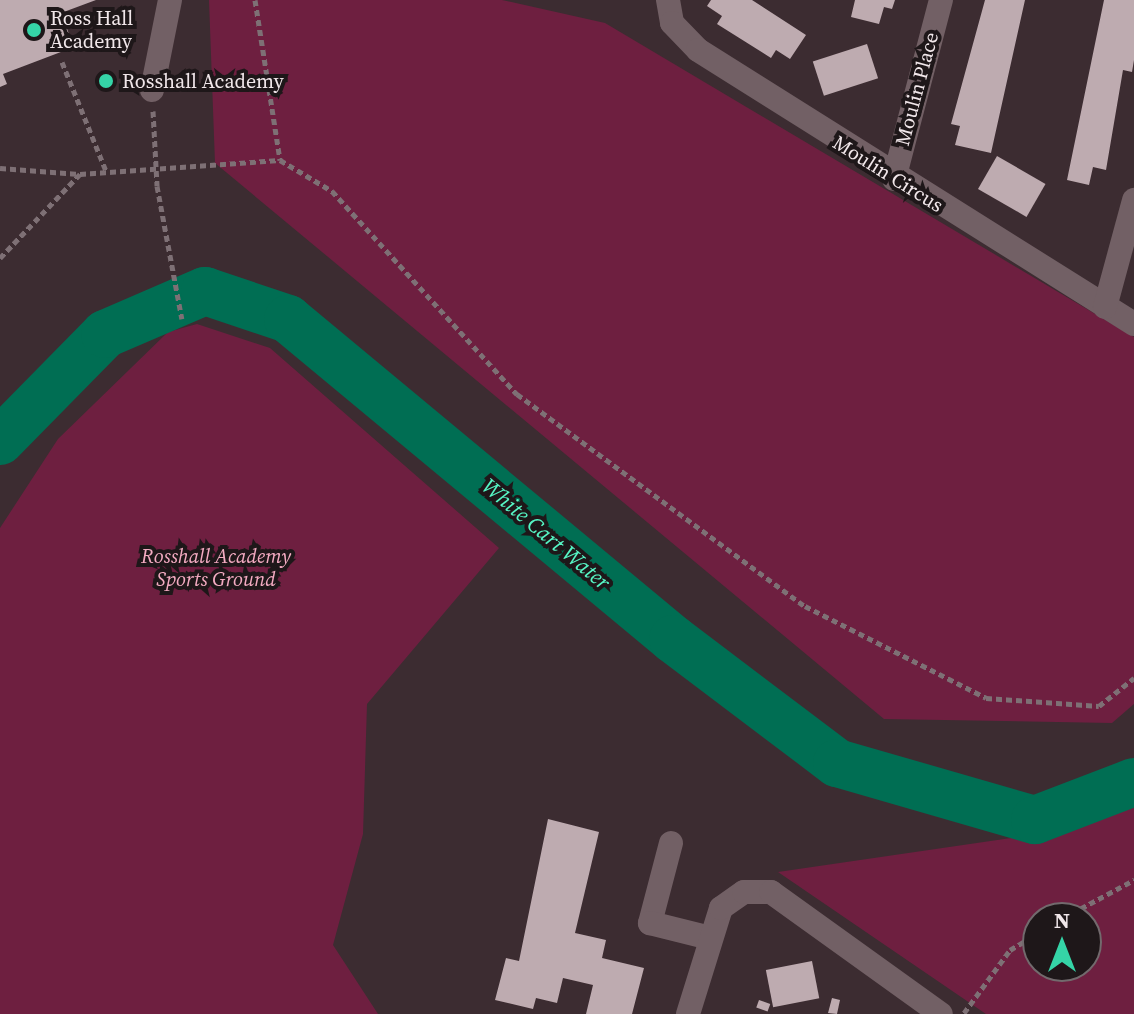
<!DOCTYPE html>
<html>
<head>
<meta charset="utf-8">
<style>
	body { margin:0 }
	#map { position:relative; width:1134px; height:1014px; overflow:hidden; background:#3c2c31; font-family:"Source Serif 4",serif }
	div>[style] { position:absolute }
	.green>* { inset:0; background:#6e1f40 }
	.river>* { height:48px; margin:-24px; padding:0 24px; transform-origin:24px; border-radius:24px; background:#006e53 }
	.building>* { inset:0; background:#beabb0; transform-origin:0 0 }
	.path>* { height:5px; margin-top:-2.5px; transform-origin:0; background:repeating-linear-gradient(90deg,#7e7075 0 6px,transparent 0 10px) }
	.minor>* { height:24px; margin:-12px; padding:0 12px; transform-origin:12px; border-radius:12px; background:#726065 }
	.dots>* { width:22px; height:22px; translate:-50% -50%; box-sizing:border-box; border:4px solid #1e1719; border-radius:50% }
	span { translate:-50% -50%; white-space:nowrap; text-align:center; line-height:1.15; -webkit-text-stroke:8px #1e1719; paint-order:stroke }
	.poi-label { font-size:20px; color:#f1e7ea }
	.left { translate:0 -50%; text-align:left }
	.street-label { font-size:20px; color:#f1e7ea }
	.park-label { font-size:20px; color:#f4abc2; font-style:italic }
	.water-label { font-size:22px; color:#56f5c4; font-style:italic }
	.north { position:absolute; left:1022px; top:902px; width:80px; height:80px; box-sizing:border-box; background:#1e1719; border:2px solid #726a6d; border-radius:50%; rotate:0deg; font-size:22px; font-weight:700; line-height:32px; text-align:center; color:#f1e7ea }
	.north::after { content:''; display:block; margin:auto; width:28px; height:36px; background:#35d4a7; clip-path:polygon(50% 0,100% 100%,50% 72%,0 100%) }
</style>
</head>
<body>
<div id="map">
	<div class="green">
		<div style="clip-path:polygon(209px 0,502px 0,605px 23px,1134px 337px,1134px 704px,1112px 723px,884px 719px,215px 163px)"></div>
		<div style="clip-path:polygon(197px 324px,270px 348px,499px 548px,367px 704px,363px 834px,333px 945px,378px 1014px,0 1014px,0 528px,58px 439px,168px 332px)"></div>
		<div style="clip-path:polygon(evenodd,1134px 791px,1134px 1014px,986px 1014px,778px 872px,1018px 837px,1134px 791px,1038px 918px,1086px 918px,1086px 966px,1038px 966px,1038px 918px)"></div>
	</div>
	<div class="river">
		<div style="left:0;top:441px;width:150px;rotate:-45.5deg"></div>
		<div style="left:105px;top:334px;width:109px;rotate:-23.3deg"></div>
		<div style="left:205px;top:291px;width:88px;rotate:18.6deg"></div>
		<div style="left:288px;top:319px;width:501px;rotate:39.73deg"></div>
		<div style="left:673px;top:639px;width:206px;rotate:37.1deg"></div>
		<div style="left:837px;top:763px;width:206px;rotate:16.1deg"></div>
		<div style="left:1035px;top:820px;width:106px;rotate:-21deg"></div>
	</div>
	<div class="building">
		<div style="clip-path:polygon(0 0,96px 0,61px 13px,74px 47px,3px 74px,7px 84px,0 87px)"></div>
		<div style="clip-path:polygon(711px 0,752px 0,806px 35px,790px 59px,776px 50px,771px 58px,717px 24px,722px 16px,707px 6px)"></div>
		<div style="clip-path:polygon(855px 0,895px 0,892px 9px,884px 7px,879px 24px,851px 17px)"></div>
		<div style="clip-path:polygon(985px 0,1025px 0,991px 153px,955px 145px,960px 126px,951px 124px)"></div>
		<div style="clip-path:polygon(1104px 0,1134px 0,1134px 60px,1132px 72px,1123px 70px,1106px 170px,1093px 167px,1089px 185px,1067px 180px)"></div>
		<div style="left:867px;top:44px;width:36px;height:57px;rotate:72deg"></div>
		<div style="left:997px;top:156px;width:56px;height:38px;rotate:30deg"></div>
		<div style="clip-path:polygon(548px 819px,599px 832px,575px 933px,606px 940px,602px 958px,644px 968px,632px 1014px,586px 1014px,593px 985px,563px 978px,557px 1003px,536px 998px,533px 1009px,495px 1000px,506px 958px,519px 961px)"></div>
		<div style="left:812px;top:961px;width:38px;height:47px;rotate:79deg"></div>
		<div style="clip-path:polygon(832px 998px,840px 1000px,837px 1014px,828px 1013px)"></div>
		<div style="left:759px;top:1000px;width:12px;height:8px;rotate:20deg"></div>
	</div>
	<div class="path">
		<div style="left:255px;top:0;width:162px;rotate:81.1deg"></div>
		<div style="left:62px;top:62px;width:118px;rotate:68deg"></div>
		<div style="left:153px;top:111px;width:75px;rotate:86.9deg"></div>
		<div style="left:157px;top:186px;width:135px;rotate:79.4deg"></div>
		<div style="left:0;top:168px;width:79px;rotate:4.3deg"></div>
		<div style="left:0;top:258px;width:116px;rotate:-46.4deg"></div>
		<div style="left:80px;top:174px;width:200px;rotate:-4deg"></div>
		<div style="left:280px;top:160px;width:61px;rotate:30.8deg"></div>
		<div style="left:332px;top:191px;width:275px;rotate:47.7deg"></div>
		<div style="left:517px;top:394px;width:358px;rotate:36.4deg"></div>
		<div style="left:805px;top:606px;width:203px;rotate:26.9deg"></div>
		<div style="left:986px;top:698px;width:113px;rotate:4deg"></div>
		<div style="left:1099px;top:706px;width:45px;rotate:-38.7deg"></div>
		<div style="left:1063px;top:918px;width:81px;rotate:-28.2deg"></div>
		<div style="left:964px;top:1013px;width:78px;rotate:-53.9deg"></div>
		<div style="left:1010px;top:950px;width:33px;rotate:-31deg"></div>
	</div>
	<div class="minor">
		<div style="left:668px;top:0;width:23px;rotate:80deg"></div>
		<div style="left:672px;top:23px;width:37px;rotate:46deg"></div>
		<div style="left:698px;top:50px;width:515px;rotate:32.15deg"></div>
		<div style="left:152px;top:90px;width:92px;rotate:-78.7deg"></div>
		<div style="left:894px;top:179px;width:185px;rotate:-75.3deg"></div>
		<div style="left:1105px;top:307px;width:111px;rotate:-74.8deg"></div>
		<div style="left:671px;top:843px;width:83px;rotate:104.7deg"></div>
		<div style="left:650px;top:923px;width:62px;rotate:14deg"></div>
		<div style="left:688px;top:1014px;width:111px;rotate:-72.7deg"></div>
		<div style="left:721px;top:908px;width:28px;rotate:-35deg"></div>
		<div style="left:744px;top:892px;width:27px"></div>
		<div style="left:771px;top:892px;width:209px;rotate:35.7deg"></div>
	</div>
	<div class="dots">
		<div style="left:34px;top:30px;background:#35d4a7"></div>
		<div style="left:106px;top:81px;background:#35d4a7"></div>
	</div>
	<div class="poi-label">
		<span class="left" style="left:50px;top:30px">Ross Hall<br>Academy</span>
		<span class="left" style="left:122px;top:81px">Rosshall Academy</span>
	</div>
	<div class="street-label">
		<span style="left:917px;top:89px;rotate:-75deg">Moulin Place</span>
		<span style="left:888px;top:174px;rotate:32deg">Moulin Circus</span>
	</div>
	<div class="park-label">
		<span style="left:216px;top:568px">Rosshall Academy<br>Sports Ground</span>
	</div>
	<div class="water-label">
		<span style="left:546px;top:534px;rotate:40deg">White Cart Water</span>
	</div>
	<div class="north">N</div>
</div>
</body>
</html>
